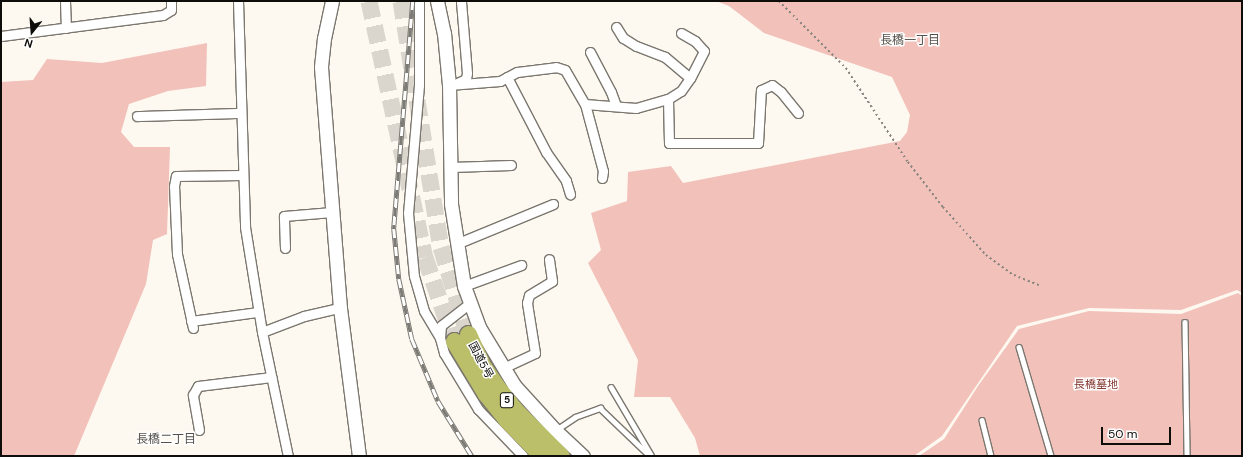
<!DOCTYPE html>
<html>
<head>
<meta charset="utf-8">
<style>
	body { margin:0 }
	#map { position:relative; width:1243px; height:457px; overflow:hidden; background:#fef9f0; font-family:"DM Sans","Noto Sans JP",sans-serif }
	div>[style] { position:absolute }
	.green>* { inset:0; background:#f2c1ba }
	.highway-tunnel>* { height:17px; margin-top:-8.5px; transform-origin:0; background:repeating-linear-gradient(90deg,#dad6ce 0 17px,transparent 0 25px) }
	.path>* { height:1.5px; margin-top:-0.75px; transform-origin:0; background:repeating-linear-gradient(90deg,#88857f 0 2px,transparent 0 5px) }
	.roads { filter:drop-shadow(1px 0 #7b776f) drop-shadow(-1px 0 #7b776f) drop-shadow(0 1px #7b776f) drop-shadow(0 -1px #7b776f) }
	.lane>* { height:4.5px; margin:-2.25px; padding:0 2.25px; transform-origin:2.25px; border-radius:2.25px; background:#fff }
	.street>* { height:9px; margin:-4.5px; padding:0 4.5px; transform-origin:4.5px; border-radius:4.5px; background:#fff }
	.secondary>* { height:13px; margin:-6.5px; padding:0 6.5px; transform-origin:6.5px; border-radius:6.5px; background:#fff }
	.highway>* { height:17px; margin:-8.5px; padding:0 8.5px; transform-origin:8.5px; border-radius:8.5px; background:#bbbf6a }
	.rail>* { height:4.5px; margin-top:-2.25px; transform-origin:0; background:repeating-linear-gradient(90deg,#fff 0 9px,#7d7b75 0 18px); box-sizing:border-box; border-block:1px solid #7d7b75 }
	span { translate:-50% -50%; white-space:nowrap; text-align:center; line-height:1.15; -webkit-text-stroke:3px #fff; paint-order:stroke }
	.shield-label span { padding:1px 3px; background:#fff; border:1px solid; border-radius:3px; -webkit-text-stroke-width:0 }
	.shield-label { font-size:10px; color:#0e0d0a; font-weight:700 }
	.street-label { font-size:11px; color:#0e0d0a }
	.park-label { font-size:11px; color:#853932 }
	.neighbourhood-label { font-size:12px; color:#55514a }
	.frame { position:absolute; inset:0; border:2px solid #0e0d0a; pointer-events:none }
	.north { position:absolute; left:12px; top:12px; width:40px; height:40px; -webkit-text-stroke:3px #fff; paint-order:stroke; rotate:197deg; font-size:11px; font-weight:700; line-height:16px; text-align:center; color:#0e0d0a }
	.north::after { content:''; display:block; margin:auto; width:14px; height:18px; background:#0e0d0a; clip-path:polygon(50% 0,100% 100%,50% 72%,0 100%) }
	.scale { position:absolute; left:1101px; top:427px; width:70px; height:18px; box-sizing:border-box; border:2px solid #0e0d0a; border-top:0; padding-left:5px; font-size:12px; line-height:14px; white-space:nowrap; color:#0e0d0a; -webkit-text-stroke:3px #fff; paint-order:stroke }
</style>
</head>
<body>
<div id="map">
	<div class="green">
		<div style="clip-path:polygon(716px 1px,1242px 1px,1242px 293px,1237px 290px,1181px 310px,1089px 308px,1017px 326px,942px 436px,914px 456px,700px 456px,695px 438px,670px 397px,634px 397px,638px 360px,588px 263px,601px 250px,591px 213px,627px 201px,628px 172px,671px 166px,683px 183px,900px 141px,907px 132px,910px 115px,892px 77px,764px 33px,729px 6px)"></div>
		<div style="clip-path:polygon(207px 43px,206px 86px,168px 91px,129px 104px,121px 132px,134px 147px,170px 147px,167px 234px,153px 240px,146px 284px,74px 456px,1px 456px,1px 82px,33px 80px,47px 59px,102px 63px)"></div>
		<div style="clip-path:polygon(1238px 293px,1242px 296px,1242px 456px,919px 456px,944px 439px,978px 386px,1019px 329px,1089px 311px,1181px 314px)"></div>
	</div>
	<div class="highway-tunnel">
		<div style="left:369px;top:1px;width:262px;rotate:77.7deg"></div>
		<div style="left:425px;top:257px;width:89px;rotate:71deg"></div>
		<div style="left:401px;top:1px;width:249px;rotate:80.8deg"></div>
		<div style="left:441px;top:247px;width:91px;rotate:72.8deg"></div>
	</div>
	<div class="path">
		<div style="left:779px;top:1px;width:95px;rotate:45deg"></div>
		<div style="left:846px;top:68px;width:113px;rotate:56.6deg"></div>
		<div style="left:908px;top:162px;width:57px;rotate:52.1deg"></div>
		<div style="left:943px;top:207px;width:64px;rotate:48.1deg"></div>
		<div style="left:986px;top:255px;width:34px;rotate:36deg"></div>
		<div style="left:1014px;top:275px;width:27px;rotate:22deg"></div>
	</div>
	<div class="roads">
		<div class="lane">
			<div style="left:1185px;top:322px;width:134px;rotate:89.1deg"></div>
			<div style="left:1019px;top:347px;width:114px;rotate:73.6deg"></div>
			<div style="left:611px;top:387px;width:79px;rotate:59.5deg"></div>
			<div style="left:982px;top:420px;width:37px;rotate:76deg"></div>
			<div style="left:556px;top:430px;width:23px;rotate:-34deg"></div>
			<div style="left:575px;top:417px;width:27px;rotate:-20deg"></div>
			<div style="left:600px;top:408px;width:69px;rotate:43.8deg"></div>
		</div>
		<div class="street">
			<div style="left:65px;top:1px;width:27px;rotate:88deg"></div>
			<div style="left:238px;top:1px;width:226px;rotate:88.2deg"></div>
			<div style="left:245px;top:227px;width:106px;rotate:80.8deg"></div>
			<div style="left:262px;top:332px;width:127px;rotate:78.2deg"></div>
			<div style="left:419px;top:1px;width:84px;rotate:90deg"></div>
			<div style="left:419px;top:85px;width:128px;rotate:94.9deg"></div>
			<div style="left:408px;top:213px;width:63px;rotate:84.6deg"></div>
			<div style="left:414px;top:276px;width:36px;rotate:74deg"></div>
			<div style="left:424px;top:311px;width:31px;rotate:59deg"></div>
			<div style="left:681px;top:33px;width:16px;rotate:30deg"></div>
			<div style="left:695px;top:41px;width:13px;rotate:48deg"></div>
			<div style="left:704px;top:51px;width:30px;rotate:117deg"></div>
			<div style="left:1px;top:36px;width:163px;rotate:-7.4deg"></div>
			<div style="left:163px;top:15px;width:9px;rotate:-32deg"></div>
			<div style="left:171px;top:10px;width:9px;rotate:-90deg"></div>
			<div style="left:590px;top:52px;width:45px;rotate:62.3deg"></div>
			<div style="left:611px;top:92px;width:15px;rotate:70deg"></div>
			<div style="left:507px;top:77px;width:85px;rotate:62.5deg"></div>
			<div style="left:546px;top:152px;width:35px;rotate:55deg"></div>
			<div style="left:566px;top:181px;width:14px;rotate:73deg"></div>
			<div style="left:457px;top:83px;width:10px;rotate:-24deg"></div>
			<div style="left:466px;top:79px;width:6px;rotate:-81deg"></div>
			<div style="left:467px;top:73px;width:72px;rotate:-94.8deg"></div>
			<div style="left:449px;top:85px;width:51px;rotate:-4.5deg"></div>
			<div style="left:500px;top:81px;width:19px;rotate:-28deg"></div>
			<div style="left:517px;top:72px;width:39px;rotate:-7deg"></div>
			<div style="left:556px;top:67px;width:9px;rotate:18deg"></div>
			<div style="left:565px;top:70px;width:39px;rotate:60deg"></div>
			<div style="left:585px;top:104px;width:51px;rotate:4.5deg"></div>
			<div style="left:636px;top:108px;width:33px;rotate:-16deg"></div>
			<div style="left:668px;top:99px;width:15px;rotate:-32deg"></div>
			<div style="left:681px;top:91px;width:16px;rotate:-55deg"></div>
			<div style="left:690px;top:78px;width:33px;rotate:-140deg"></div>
			<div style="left:665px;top:57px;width:31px;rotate:-159deg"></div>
			<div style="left:636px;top:46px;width:15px;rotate:-148deg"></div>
			<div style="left:623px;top:38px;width:13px;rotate:-122deg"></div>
			<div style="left:668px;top:99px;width:44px;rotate:88.7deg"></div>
			<div style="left:669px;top:143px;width:89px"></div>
			<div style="left:758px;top:143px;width:53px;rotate:-86.8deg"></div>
			<div style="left:761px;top:90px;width:12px;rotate:-24deg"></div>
			<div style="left:772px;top:85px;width:11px;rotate:38deg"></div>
			<div style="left:781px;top:92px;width:27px;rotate:51deg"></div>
			<div style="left:585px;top:104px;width:69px;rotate:75deg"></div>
			<div style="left:603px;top:171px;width:7px;rotate:98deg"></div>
			<div style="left:137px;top:116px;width:103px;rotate:-1.7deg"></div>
			<div style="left:451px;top:167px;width:60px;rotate:-1.9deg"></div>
			<div style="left:456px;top:244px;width:105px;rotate:-22.4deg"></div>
			<div style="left:285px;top:248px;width:32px;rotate:-92deg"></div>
			<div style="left:284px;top:216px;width:48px;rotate:-4.8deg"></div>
			<div style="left:464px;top:286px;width:61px;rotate:-20.2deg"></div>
			<div style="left:470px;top:303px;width:37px;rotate:142deg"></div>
			<div style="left:441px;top:326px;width:12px;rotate:95deg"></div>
			<div style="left:440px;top:338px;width:16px;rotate:75deg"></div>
			<div style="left:444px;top:353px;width:66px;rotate:58.7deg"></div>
			<div style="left:478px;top:409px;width:65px;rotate:46.2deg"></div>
			<div style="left:191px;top:321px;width:68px;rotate:-7.7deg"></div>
			<div style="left:193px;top:328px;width:76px;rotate:-102.2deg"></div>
			<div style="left:177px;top:254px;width:68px;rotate:-92.5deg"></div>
			<div style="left:174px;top:186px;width:10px;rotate:-79deg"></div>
			<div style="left:176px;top:176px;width:66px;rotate:-0.9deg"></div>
			<div style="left:262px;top:332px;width:45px;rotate:-20.9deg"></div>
			<div style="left:304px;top:316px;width:37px;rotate:-13deg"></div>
			<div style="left:503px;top:368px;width:35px;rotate:-25deg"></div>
			<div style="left:535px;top:353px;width:51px;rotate:-99.1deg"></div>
			<div style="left:527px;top:303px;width:8px;rotate:-76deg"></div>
			<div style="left:529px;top:295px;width:27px;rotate:-31deg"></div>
			<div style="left:552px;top:281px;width:22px;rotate:-98deg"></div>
			<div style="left:199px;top:430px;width:36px;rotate:-100deg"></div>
			<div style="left:193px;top:395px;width:10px;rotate:-61deg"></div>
			<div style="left:198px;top:386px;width:74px;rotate:-7deg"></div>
		</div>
		<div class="secondary">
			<div style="left:332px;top:1px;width:38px;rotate:102deg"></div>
			<div style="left:324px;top:38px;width:29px;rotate:96deg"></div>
			<div style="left:321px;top:67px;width:242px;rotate:85.5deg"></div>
			<div style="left:340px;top:308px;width:149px;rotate:82.7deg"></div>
			<div style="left:437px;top:1px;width:33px;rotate:78deg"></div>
			<div style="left:444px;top:33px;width:52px;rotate:84.5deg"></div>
			<div style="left:449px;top:85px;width:119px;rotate:89deg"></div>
			<div style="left:451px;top:204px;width:83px;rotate:81deg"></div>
			<div style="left:464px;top:286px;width:44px;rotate:69.9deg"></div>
			<div style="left:479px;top:327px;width:68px;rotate:58.9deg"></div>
			<div style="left:514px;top:385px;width:61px;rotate:47.7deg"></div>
			<div style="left:555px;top:430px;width:38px;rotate:43deg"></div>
		</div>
		<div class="highway">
			<div style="left:468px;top:334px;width:34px;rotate:66deg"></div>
			<div style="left:482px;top:365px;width:25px;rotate:56deg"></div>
			<div style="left:496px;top:386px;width:29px;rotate:52deg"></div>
			<div style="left:514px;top:409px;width:66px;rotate:45deg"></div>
			<div style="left:454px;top:341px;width:62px;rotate:58.9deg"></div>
			<div style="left:486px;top:394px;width:32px;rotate:51deg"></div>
			<div style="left:506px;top:419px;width:52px;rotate:45.8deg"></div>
		</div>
	</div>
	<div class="rail">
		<div style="left:413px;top:1px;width:229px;rotate:94.8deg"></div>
		<div style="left:394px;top:229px;width:50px;rotate:84.3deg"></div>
		<div style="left:399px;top:279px;width:61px;rotate:77.8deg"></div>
		<div style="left:412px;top:339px;width:67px;rotate:67.2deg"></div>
		<div style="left:438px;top:401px;width:65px;rotate:58.3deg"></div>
	</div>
	<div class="shield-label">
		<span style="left:507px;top:400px">5</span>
	</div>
	<div class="street-label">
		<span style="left:481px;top:360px;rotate:62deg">国道5号</span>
	</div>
	<div class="park-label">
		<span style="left:1096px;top:384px">長橋墓地</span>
	</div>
	<div class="neighbourhood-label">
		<span style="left:910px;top:41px">長橋一丁目</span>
		<span style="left:166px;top:440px">長橋二丁目</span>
	</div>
	<div class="frame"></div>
	<div class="north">N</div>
	<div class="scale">50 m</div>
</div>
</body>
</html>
